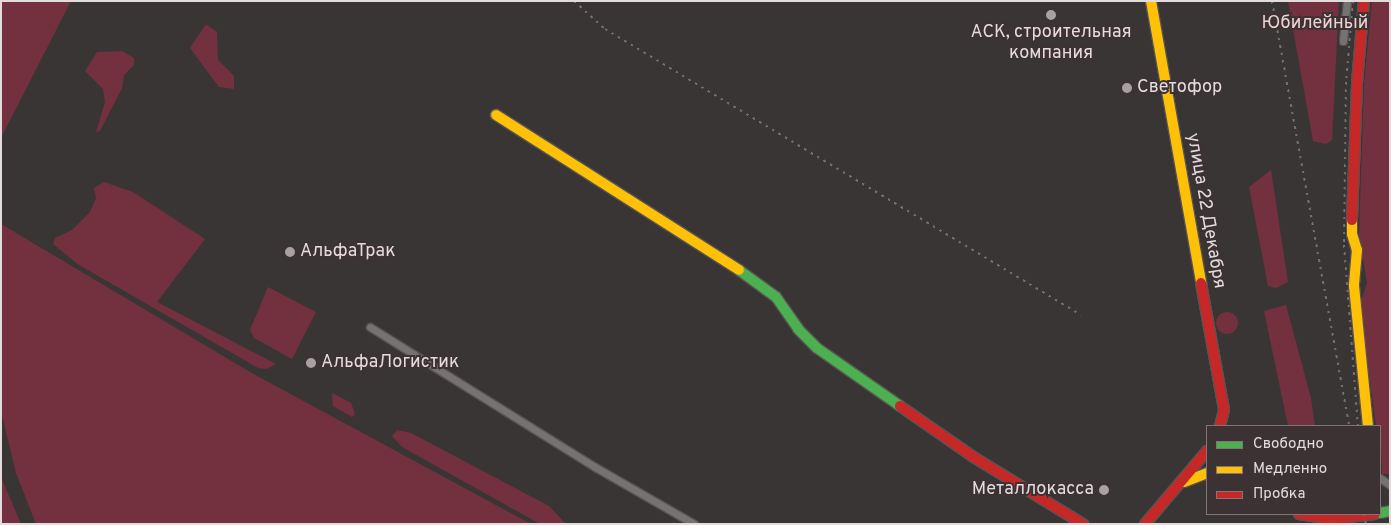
<!DOCTYPE html>
<html>
<head>
<meta charset="utf-8">
<style>
	body { margin:0 }
	#map { position:relative; width:1391px; height:525px; overflow:hidden; background:#3a3535; font-family:Overpass,sans-serif }
	div>[style] { position:absolute }
	.green>* { inset:0; background:#73303e }
	.round { border-radius:50% }
	.roads { filter:drop-shadow(1px 0 #585353) drop-shadow(-1px 0 #585353) drop-shadow(0 1px #585353) drop-shadow(0 -1px #585353) }
	.street>* { height:7px; margin:-3.5px; padding:0 3.5px; transform-origin:3.5px; border-radius:3.5px; background:#767272 }
	.fast>* { height:10px; margin:-5px; padding:0 5px; transform-origin:5px; border-radius:5px; background:#4caf50 }
	.slow>* { height:10px; margin:-5px; padding:0 5px; transform-origin:5px; border-radius:5px; background:#ffc107 }
	.jam>* { height:10px; margin:-5px; padding:0 5px; transform-origin:5px; border-radius:5px; background:#c62828 }
	.rail>* { height:2px; margin-top:-1px; transform-origin:0; background:repeating-linear-gradient(90deg,#747070 0 2.5px,transparent 0 7.5px) }
	.dots>* { width:14px; height:14px; translate:-50% -50%; box-sizing:border-box; border:2px solid #3d3233; border-radius:50% }
	span { translate:-50% -50%; white-space:nowrap; text-align:center; line-height:1.15; -webkit-text-stroke:4px #3d3233; paint-order:stroke }
	.park-label { font-size:18px; color:#eed2d5 }
	.poi-label { font-size:18px; color:#e3dbdc }
	.left { translate:0 -50%; text-align:left }
	.right { translate:-100% -50%; text-align:right }
	.street-label { font-size:18px; color:#e3dbdc }
	.frame { position:absolute; inset:0; border:2px solid #e3dbdc; pointer-events:none }
	.legend { position:absolute; left:1206px; top:425px; width:175px; height:90px; box-sizing:border-box; background:#3d3233; border:1px solid #7f7677; margin:0; padding:6px 9px; list-style:none; font-size:15px; color:#e3dbdc }
	.legend li { display:flex; align-items:center; gap:10px; height:25px }
	.legend b { width:25px; border:1px solid #7f7677 }
</style>
</head>
<body>
<div id="map">
	<div class="green">
		<div style="clip-path:polygon(1px 1px,71px 1px,1px 138px)"></div>
		<div style="clip-path:polygon(1288px 1px,1339px 1px,1332px 140px,1326px 144px,1313px 141px)"></div>
		<div style="clip-path:polygon(1372px 1px,1390px 1px,1390px 474px,1382px 474px,1380px 426px,1376px 426px,1360px 304px,1367px 283px,1359px 234px,1364px 84px)"></div>
		<div style="clip-path:polygon(206px 24px,217px 32px,218px 60px,234px 76px,234px 89px,219px 87px,190px 48px)"></div>
		<div style="clip-path:polygon(122px 51px,134px 58px,134px 65px,124px 75px,122px 88px,100px 131px,96px 132px,105px 102px,103px 89px,85px 71px,97px 52px)"></div>
		<div style="clip-path:polygon(1271px 170px,1288px 282px,1276px 288px,1268px 286px,1249px 187px)"></div>
		<div style="clip-path:polygon(104px 182px,133px 192px,205px 239px,157px 302px,276px 364px,267px 369px,258px 368px,79px 265px,53px 244px,55px 238px,72px 230px,90px 212px,96px 198px,94px 188px)"></div>
		<div style="clip-path:polygon(1px 224px,250px 372px,531px 524px,36px 524px,16px 473px,1px 411px)"></div>
		<div style="clip-path:polygon(268px 287px,316px 312px,292px 359px,254px 338px,250px 330px)"></div>
		<div style="clip-path:polygon(1286px 305px,1311px 398px,1315px 426px,1288px 426px,1264px 311px)"></div>
		<div class="round" style="left:1216px;top:312px;width:22px;height:22px"></div>
		<div style="clip-path:polygon(332px 393px,351px 403px,355px 414px,352px 417px,333px 406px)"></div>
		<div style="clip-path:polygon(397px 430px,411px 433px,549px 506px,566px 524px,540px 524px,402px 447px,392px 436px)"></div>
		<div style="clip-path:polygon(1px 475px,3px 482px,21px 524px,1px 524px)"></div>
	</div>
	<div class="roads">
		<div class="street">
			<div style="left:1343px;top:41px;width:40px;rotate:-84.3deg"></div>
			<div style="left:370px;top:327px;width:265px;rotate:31.9deg"></div>
			<div style="left:595px;top:467px;width:114px;rotate:29.9deg"></div>
			<div style="left:1380px;top:478px;width:12px;rotate:35deg"></div>
		</div>
		<div class="fast">
			<div style="left:739px;top:270px;width:46px;rotate:36.1deg"></div>
			<div style="left:776px;top:297px;width:39px;rotate:55deg"></div>
			<div style="left:798px;top:329px;width:27px;rotate:45deg"></div>
			<div style="left:817px;top:348px;width:101px;rotate:34.9deg"></div>
			<div style="left:1380px;top:513px;width:10px;rotate:-11deg"></div>
		</div>
		<div class="slow">
			<div style="left:1151px;top:1px;width:286px;rotate:79.9deg"></div>
			<div style="left:496px;top:115px;width:288px;rotate:32.5deg"></div>
			<div style="left:1352px;top:220px;width:14px;rotate:90deg"></div>
			<div style="left:1352px;top:234px;width:17px;rotate:73deg"></div>
			<div style="left:1357px;top:250px;width:36px;rotate:95deg"></div>
			<div style="left:1354px;top:286px;width:141px;rotate:84.3deg"></div>
			<div style="left:1184px;top:482px;width:25px;rotate:-21deg"></div>
		</div>
		<div class="jam">
			<div style="left:1352px;top:220px;width:137px;rotate:-87.9deg"></div>
			<div style="left:1357px;top:83px;width:82px;rotate:-85.1deg"></div>
			<div style="left:1201px;top:283px;width:129px;rotate:79.7deg"></div>
			<div style="left:1224px;top:410px;width:16px;rotate:104deg"></div>
			<div style="left:900px;top:406px;width:91px;rotate:34.7deg"></div>
			<div style="left:975px;top:458px;width:127px;rotate:31.4deg"></div>
			<div style="left:1299px;top:514px;width:31px;rotate:9deg"></div>
			<div style="left:1330px;top:519px;width:45px;rotate:-6.3deg"></div>
			<div style="left:1145px;top:524px;width:96px;rotate:-49.7deg"></div>
		</div>
	</div>
	<div class="rail">
		<div style="left:574px;top:1px;width:42px;rotate:42.1deg"></div>
		<div style="left:605px;top:29px;width:555px;rotate:31deg"></div>
		<div style="left:1272px;top:1px;width:432px;rotate:79.7deg"></div>
		<div style="left:1353px;top:1px;width:81px;rotate:94.9deg"></div>
		<div style="left:1346px;top:82px;width:163px;rotate:90.7deg"></div>
		<div style="left:1344px;top:245px;width:182px;rotate:85.6deg"></div>
		<div style="left:1364px;top:514px;width:10px;rotate:79deg"></div>
	</div>
	<div class="dots">
		<div style="left:1051px;top:15px;background:#a8a1a2"></div>
		<div style="left:1127px;top:88px;background:#a8a1a2"></div>
		<div style="left:290px;top:252px;background:#a8a1a2"></div>
		<div style="left:311px;top:363px;background:#a8a1a2"></div>
		<div style="left:1104px;top:490px;background:#a8a1a2"></div>
	</div>
	<div class="park-label">
		<span style="left:1315px;top:24px">Юбилейный</span>
	</div>
	<div class="poi-label">
		<span style="left:1051px;top:44px">АСК, строительная<br>компания</span>
		<span class="left" style="left:1137px;top:88px">Светофор</span>
		<span class="left" style="left:300px;top:252px">АльфаТрак</span>
		<span class="left" style="left:321px;top:363px">АльфаЛогистик</span>
		<span class="right" style="left:1094px;top:490px">Металлокасса</span>
	</div>
	<div class="street-label">
		<span style="left:1205px;top:211px;rotate:80deg">улица 22 Декабря</span>
	</div>
	<div class="frame"></div>
	<ul class="legend">
	<li><b style="height:6px;background:#4caf50"></b>Свободно</li>
	<li><b style="height:6px;background:#ffc107"></b>Медленно</li>
	<li><b style="height:6px;background:#c62828"></b>Пробка</li>
	</ul>
</div>
</body>
</html>
